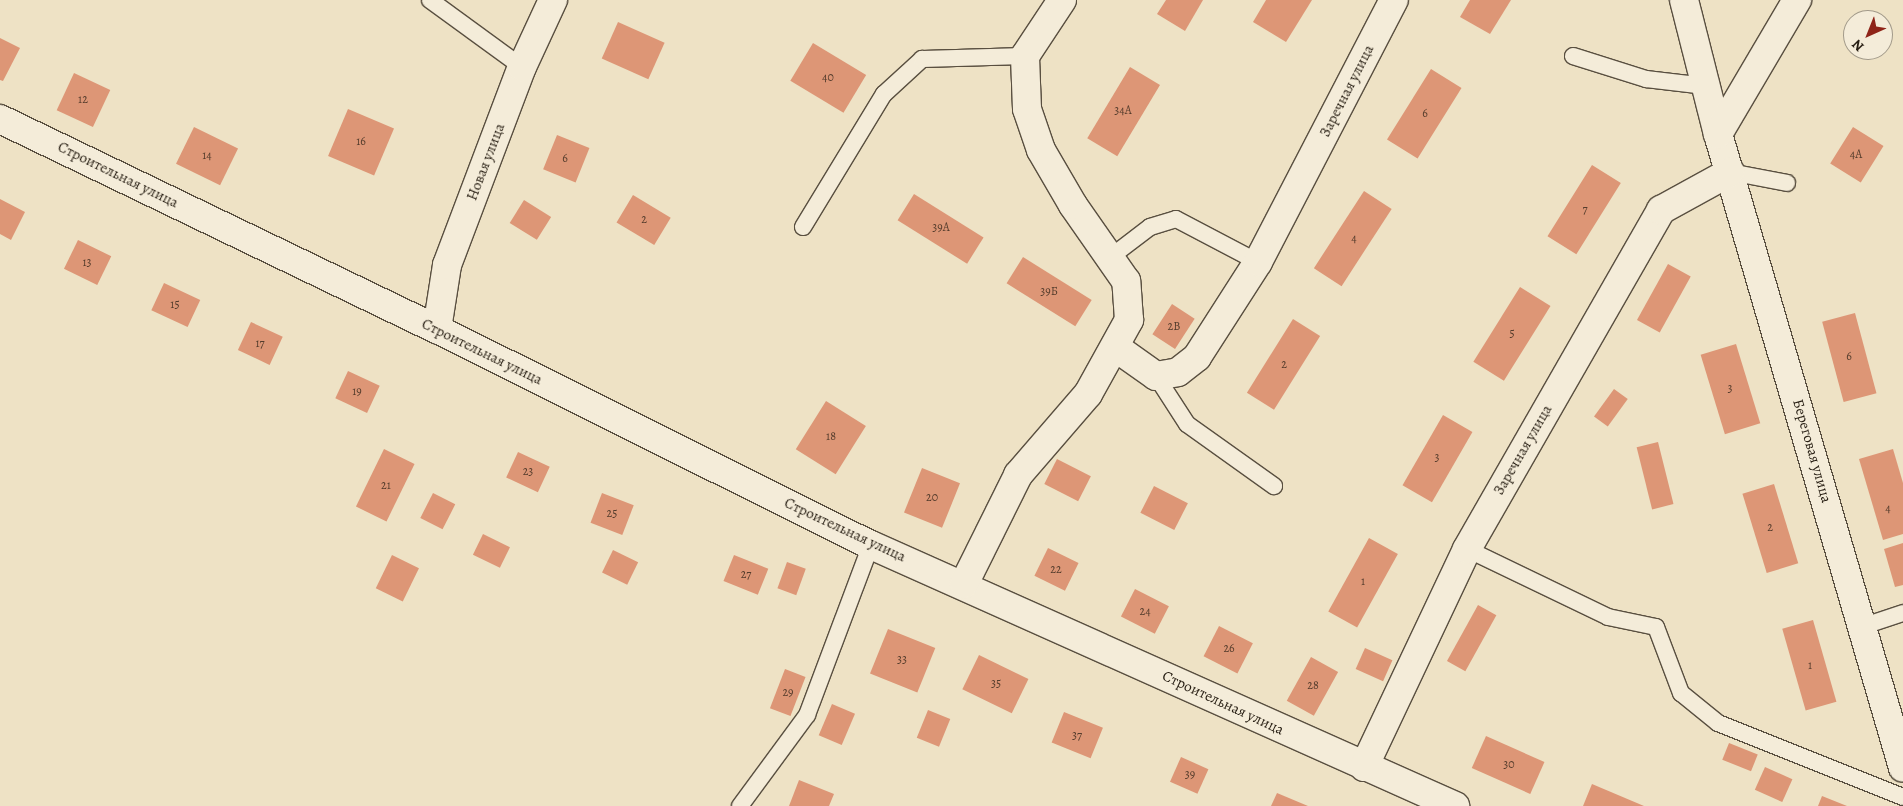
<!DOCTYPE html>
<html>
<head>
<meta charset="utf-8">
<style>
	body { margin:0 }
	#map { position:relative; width:1903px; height:806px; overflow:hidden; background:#eee2c5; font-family:Alegreya,serif }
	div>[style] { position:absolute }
	.building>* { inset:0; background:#dd9676; transform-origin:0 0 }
	.roads { filter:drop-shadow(1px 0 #594f40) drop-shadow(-1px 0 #594f40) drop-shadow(0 1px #594f40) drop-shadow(0 -1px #594f40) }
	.lane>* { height:16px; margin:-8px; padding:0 8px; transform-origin:8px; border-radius:8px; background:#f4ecd9 }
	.street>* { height:28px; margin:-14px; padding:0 14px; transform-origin:14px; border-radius:14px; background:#f4ecd9 }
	span { translate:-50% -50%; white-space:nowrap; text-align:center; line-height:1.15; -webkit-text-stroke:4px #f4ecd9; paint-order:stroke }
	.number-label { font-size:12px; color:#543c2c }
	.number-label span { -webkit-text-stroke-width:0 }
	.street-label { font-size:15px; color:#271e13 }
	.north { position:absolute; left:1843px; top:10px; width:50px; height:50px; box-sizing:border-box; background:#f4ecd9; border:1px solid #a29a8a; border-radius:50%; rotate:224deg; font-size:14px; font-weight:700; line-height:20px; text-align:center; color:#271e13 }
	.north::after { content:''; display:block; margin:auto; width:18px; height:22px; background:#8f2418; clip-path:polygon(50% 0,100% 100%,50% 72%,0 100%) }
</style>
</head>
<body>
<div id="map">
	<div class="building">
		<div style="clip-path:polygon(1166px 0,1203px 0,1185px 31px,1157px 14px)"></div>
		<div style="clip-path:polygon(1266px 0,1312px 0,1286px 42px,1253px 22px)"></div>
		<div style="clip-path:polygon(1470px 0,1511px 0,1490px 34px,1460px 17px)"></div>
		<div style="left:618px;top:22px;width:51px;height:40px;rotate:24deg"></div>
		<div style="clip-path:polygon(0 38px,20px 48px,3px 81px,0 80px)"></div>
		<div style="left:813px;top:43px;width:62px;height:44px;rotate:31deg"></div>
		<div style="left:1130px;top:67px;width:35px;height:83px;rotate:31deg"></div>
		<div style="left:1431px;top:69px;width:36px;height:83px;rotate:32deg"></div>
		<div style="left:74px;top:73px;width:40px;height:41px;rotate:25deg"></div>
		<div style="left:348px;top:109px;width:50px;height:51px;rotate:23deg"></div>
		<div style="left:194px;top:127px;width:49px;height:41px;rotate:26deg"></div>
		<div style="left:1853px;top:127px;width:36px;height:43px;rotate:32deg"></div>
		<div style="left:557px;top:135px;width:35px;height:37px;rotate:22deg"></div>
		<div style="left:1592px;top:165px;width:34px;height:84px;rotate:32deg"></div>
		<div style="left:1364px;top:191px;width:33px;height:92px;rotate:33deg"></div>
		<div style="left:914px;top:194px;width:82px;height:31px;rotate:32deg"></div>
		<div style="left:633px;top:195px;width:44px;height:32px;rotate:31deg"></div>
		<div style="clip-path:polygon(0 199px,25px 212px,11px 240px,0 234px)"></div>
		<div style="left:524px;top:200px;width:32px;height:27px;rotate:32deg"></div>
		<div style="left:78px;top:240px;width:37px;height:32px;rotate:26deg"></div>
		<div style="left:1023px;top:257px;width:81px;height:31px;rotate:32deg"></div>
		<div style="left:1668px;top:264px;width:26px;height:64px;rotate:29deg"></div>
		<div style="left:164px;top:283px;width:40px;height:30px;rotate:25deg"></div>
		<div style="left:1520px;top:287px;width:36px;height:88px;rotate:32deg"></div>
		<div style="left:1172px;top:304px;width:27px;height:36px;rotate:33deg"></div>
		<div style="left:1855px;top:313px;width:83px;height:34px;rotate:75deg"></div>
		<div style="left:1293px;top:319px;width:32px;height:87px;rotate:32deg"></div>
		<div style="left:251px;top:322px;width:35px;height:31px;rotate:25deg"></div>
		<div style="left:1736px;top:344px;width:83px;height:37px;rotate:73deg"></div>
		<div style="left:348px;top:371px;width:35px;height:30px;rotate:25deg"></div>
		<div style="left:1614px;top:389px;width:17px;height:34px;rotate:36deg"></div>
		<div style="left:826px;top:401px;width:47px;height:57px;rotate:32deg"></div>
		<div style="left:1443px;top:415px;width:34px;height:81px;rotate:30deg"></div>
		<div style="left:1658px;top:442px;width:64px;height:22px;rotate:76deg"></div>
		<div style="left:384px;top:449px;width:34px;height:64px;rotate:26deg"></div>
		<div style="clip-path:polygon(1893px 449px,1903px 483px,1903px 534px,1883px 540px,1859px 459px)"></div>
		<div style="left:518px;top:452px;width:35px;height:28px;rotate:25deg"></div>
		<div style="left:1057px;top:459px;width:38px;height:28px;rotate:27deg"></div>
		<div style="left:922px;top:468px;width:41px;height:48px;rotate:22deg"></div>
		<div style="left:1774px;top:484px;width:83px;height:33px;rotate:73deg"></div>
		<div style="left:1154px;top:486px;width:38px;height:30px;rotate:27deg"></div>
		<div style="left:433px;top:493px;width:25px;height:28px;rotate:27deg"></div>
		<div style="left:602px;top:493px;width:34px;height:32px;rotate:21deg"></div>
		<div style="left:483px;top:534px;width:30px;height:23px;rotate:26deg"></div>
		<div style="left:1369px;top:538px;width:33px;height:84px;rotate:29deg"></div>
		<div style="clip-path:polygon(1903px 543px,1903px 585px,1895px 587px,1884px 549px)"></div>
		<div style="left:1048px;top:548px;width:34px;height:31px;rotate:26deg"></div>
		<div style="left:613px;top:550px;width:28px;height:25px;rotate:26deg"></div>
		<div style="left:392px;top:555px;width:30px;height:37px;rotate:26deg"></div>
		<div style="left:734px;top:555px;width:37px;height:28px;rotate:22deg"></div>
		<div style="left:787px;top:562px;width:20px;height:28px;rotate:20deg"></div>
		<div style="left:1135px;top:589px;width:38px;height:31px;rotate:27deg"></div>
		<div style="left:1478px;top:605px;width:21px;height:64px;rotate:29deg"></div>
		<div style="left:1813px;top:620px;width:85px;height:32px;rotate:74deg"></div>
		<div style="left:1219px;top:626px;width:38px;height:34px;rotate:27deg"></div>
		<div style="left:888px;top:629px;width:51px;height:48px;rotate:22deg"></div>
		<div style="left:1365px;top:648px;width:30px;height:23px;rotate:24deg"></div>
		<div style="left:979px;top:655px;width:55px;height:38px;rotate:26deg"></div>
		<div style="left:1311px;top:657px;width:31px;height:50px;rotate:29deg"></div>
		<div style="left:785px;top:669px;width:22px;height:42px;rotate:21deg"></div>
		<div style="left:832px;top:704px;width:25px;height:34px;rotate:23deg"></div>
		<div style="left:928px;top:710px;width:24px;height:30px;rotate:22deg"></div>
		<div style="left:1064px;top:712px;width:42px;height:33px;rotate:22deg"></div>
		<div style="left:1486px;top:736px;width:64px;height:35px;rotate:24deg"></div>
		<div style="left:1729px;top:743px;width:31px;height:18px;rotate:22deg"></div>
		<div style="left:1181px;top:757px;width:30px;height:27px;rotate:24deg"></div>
		<div style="left:1765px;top:767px;width:30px;height:25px;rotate:24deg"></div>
		<div style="clip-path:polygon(799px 780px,834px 794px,829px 806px,789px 806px)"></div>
		<div style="clip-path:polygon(1592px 784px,1644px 806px,1583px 806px)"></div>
		<div style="clip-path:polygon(1277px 793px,1308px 806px,1271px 806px)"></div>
		<div style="clip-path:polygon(1822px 796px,1847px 806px,1818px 806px)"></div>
	</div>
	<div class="roads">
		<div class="lane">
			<div style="left:430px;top:0;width:114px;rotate:36.1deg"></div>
			<div style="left:1573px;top:56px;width:77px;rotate:17.5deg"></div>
			<div style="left:1646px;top:79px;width:60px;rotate:6.7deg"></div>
			<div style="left:1730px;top:172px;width:58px;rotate:10.9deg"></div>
			<div style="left:803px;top:227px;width:156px;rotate:-58.7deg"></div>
			<div style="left:884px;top:94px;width:52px;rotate:-42.6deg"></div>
			<div style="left:922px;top:59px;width:103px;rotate:-1.7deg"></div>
			<div style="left:1112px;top:256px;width:48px;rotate:-37.3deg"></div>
			<div style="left:1150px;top:227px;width:27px;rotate:-17deg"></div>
			<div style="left:1176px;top:219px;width:93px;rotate:27.7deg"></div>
			<div style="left:1156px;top:376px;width:57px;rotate:57.1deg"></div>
			<div style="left:1187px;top:424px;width:107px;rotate:35.5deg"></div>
			<div style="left:1467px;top:549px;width:157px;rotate:25.7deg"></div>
			<div style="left:1608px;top:617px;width:49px;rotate:11.8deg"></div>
			<div style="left:1656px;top:627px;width:71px;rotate:69.3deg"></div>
			<div style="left:1681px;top:693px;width:48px;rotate:39deg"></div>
			<div style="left:1718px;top:723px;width:199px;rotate:21.8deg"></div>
			<div style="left:1864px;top:626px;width:41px;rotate:-18.4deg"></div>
			<div style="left:740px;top:806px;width:113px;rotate:-53.6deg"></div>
			<div style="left:807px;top:715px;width:182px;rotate:-69.4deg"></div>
		</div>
		<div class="street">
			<div style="left:1684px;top:0;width:138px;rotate:75.8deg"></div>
			<div style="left:1718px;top:134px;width:660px;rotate:73.73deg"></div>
			<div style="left:0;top:119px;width:485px;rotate:25.7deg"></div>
			<div style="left:437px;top:329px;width:485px;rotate:26.5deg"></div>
			<div style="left:871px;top:545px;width:640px;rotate:24.08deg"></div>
			<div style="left:1718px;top:134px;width:156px;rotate:-59.5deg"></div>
			<div style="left:437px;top:329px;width:65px;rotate:-81.1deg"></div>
			<div style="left:447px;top:265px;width:212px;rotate:-69.3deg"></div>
			<div style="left:522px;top:67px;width:74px;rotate:-65.2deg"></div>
			<div style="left:1115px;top:347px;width:50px;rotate:35.3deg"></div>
			<div style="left:1156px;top:376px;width:22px;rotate:-10deg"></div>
			<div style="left:1178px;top:372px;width:24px;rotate:-38deg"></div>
			<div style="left:1197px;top:357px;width:113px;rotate:-57.3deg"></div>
			<div style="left:1258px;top:262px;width:295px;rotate:-62.6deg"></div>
			<div style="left:964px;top:584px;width:122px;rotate:-63.6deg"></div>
			<div style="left:1018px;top:475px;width:107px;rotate:-49.2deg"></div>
			<div style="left:1088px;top:394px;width:85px;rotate:-61deg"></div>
			<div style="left:1129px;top:320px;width:39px;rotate:-94deg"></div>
			<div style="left:1126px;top:281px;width:93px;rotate:-124.9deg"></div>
			<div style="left:1073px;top:205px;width:64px;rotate:-120.2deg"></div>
			<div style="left:1041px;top:150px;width:43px;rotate:-108.9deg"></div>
			<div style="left:1027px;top:109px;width:53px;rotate:-92.2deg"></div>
			<div style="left:1025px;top:56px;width:67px;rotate:-56.5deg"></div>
			<div style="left:1364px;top:767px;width:241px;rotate:-64.7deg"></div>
			<div style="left:1467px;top:549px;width:391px;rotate:-60.2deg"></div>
			<div style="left:1661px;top:210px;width:79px;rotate:-28.8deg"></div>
		</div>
	</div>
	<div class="number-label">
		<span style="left:828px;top:78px">40</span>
		<span style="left:83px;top:100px">12</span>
		<span style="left:1123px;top:111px">34А</span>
		<span style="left:1425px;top:114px">6</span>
		<span style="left:361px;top:142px">16</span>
		<span style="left:1856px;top:155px">4А</span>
		<span style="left:207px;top:156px">14</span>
		<span style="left:565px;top:159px">6</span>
		<span style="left:1585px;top:210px">7</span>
		<span style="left:644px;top:220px">2</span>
		<span style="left:941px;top:228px">39А</span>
		<span style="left:1354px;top:239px">4</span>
		<span style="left:87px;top:263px">13</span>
		<span style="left:1049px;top:292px">39Б</span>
		<span style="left:175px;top:305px">15</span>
		<span style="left:1174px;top:327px">2В</span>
		<span style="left:1512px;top:334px">5</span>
		<span style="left:260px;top:344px">17</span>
		<span style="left:1849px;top:357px">6</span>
		<span style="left:1284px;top:365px">2</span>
		<span style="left:1730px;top:389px">3</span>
		<span style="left:357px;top:392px">19</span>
		<span style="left:831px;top:437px">18</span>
		<span style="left:1437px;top:458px">3</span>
		<span style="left:528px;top:472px">23</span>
		<span style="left:386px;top:486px">21</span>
		<span style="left:932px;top:498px">20</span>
		<span style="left:1888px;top:509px">4</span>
		<span style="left:612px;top:514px">25</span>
		<span style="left:1770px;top:528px">2</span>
		<span style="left:1056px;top:570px">22</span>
		<span style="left:746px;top:575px">27</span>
		<span style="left:1363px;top:582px">1</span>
		<span style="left:1145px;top:612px">24</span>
		<span style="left:1229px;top:649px">26</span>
		<span style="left:902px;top:660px">33</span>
		<span style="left:1810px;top:666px">1</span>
		<span style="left:996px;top:684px">35</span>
		<span style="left:1313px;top:686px">28</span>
		<span style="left:788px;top:693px">29</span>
		<span style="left:1077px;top:736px">37</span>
		<span style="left:1509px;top:765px">30</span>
		<span style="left:1190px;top:775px">39</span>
	</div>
	<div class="street-label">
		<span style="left:1347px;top:91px;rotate:-63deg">Заречная улица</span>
		<span style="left:486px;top:162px;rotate:-69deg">Новая улица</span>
		<span style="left:118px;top:175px;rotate:26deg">Строительная улица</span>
		<span style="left:482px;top:352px;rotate:26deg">Строительная улица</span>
		<span style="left:1523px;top:450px;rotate:-60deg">Заречная улица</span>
		<span style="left:1812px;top:451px;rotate:74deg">Береговая улица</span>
		<span style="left:845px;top:530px;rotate:25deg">Строительная улица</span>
		<span style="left:1223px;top:703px;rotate:25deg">Строительная улица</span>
	</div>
	<div class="north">N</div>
</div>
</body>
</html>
